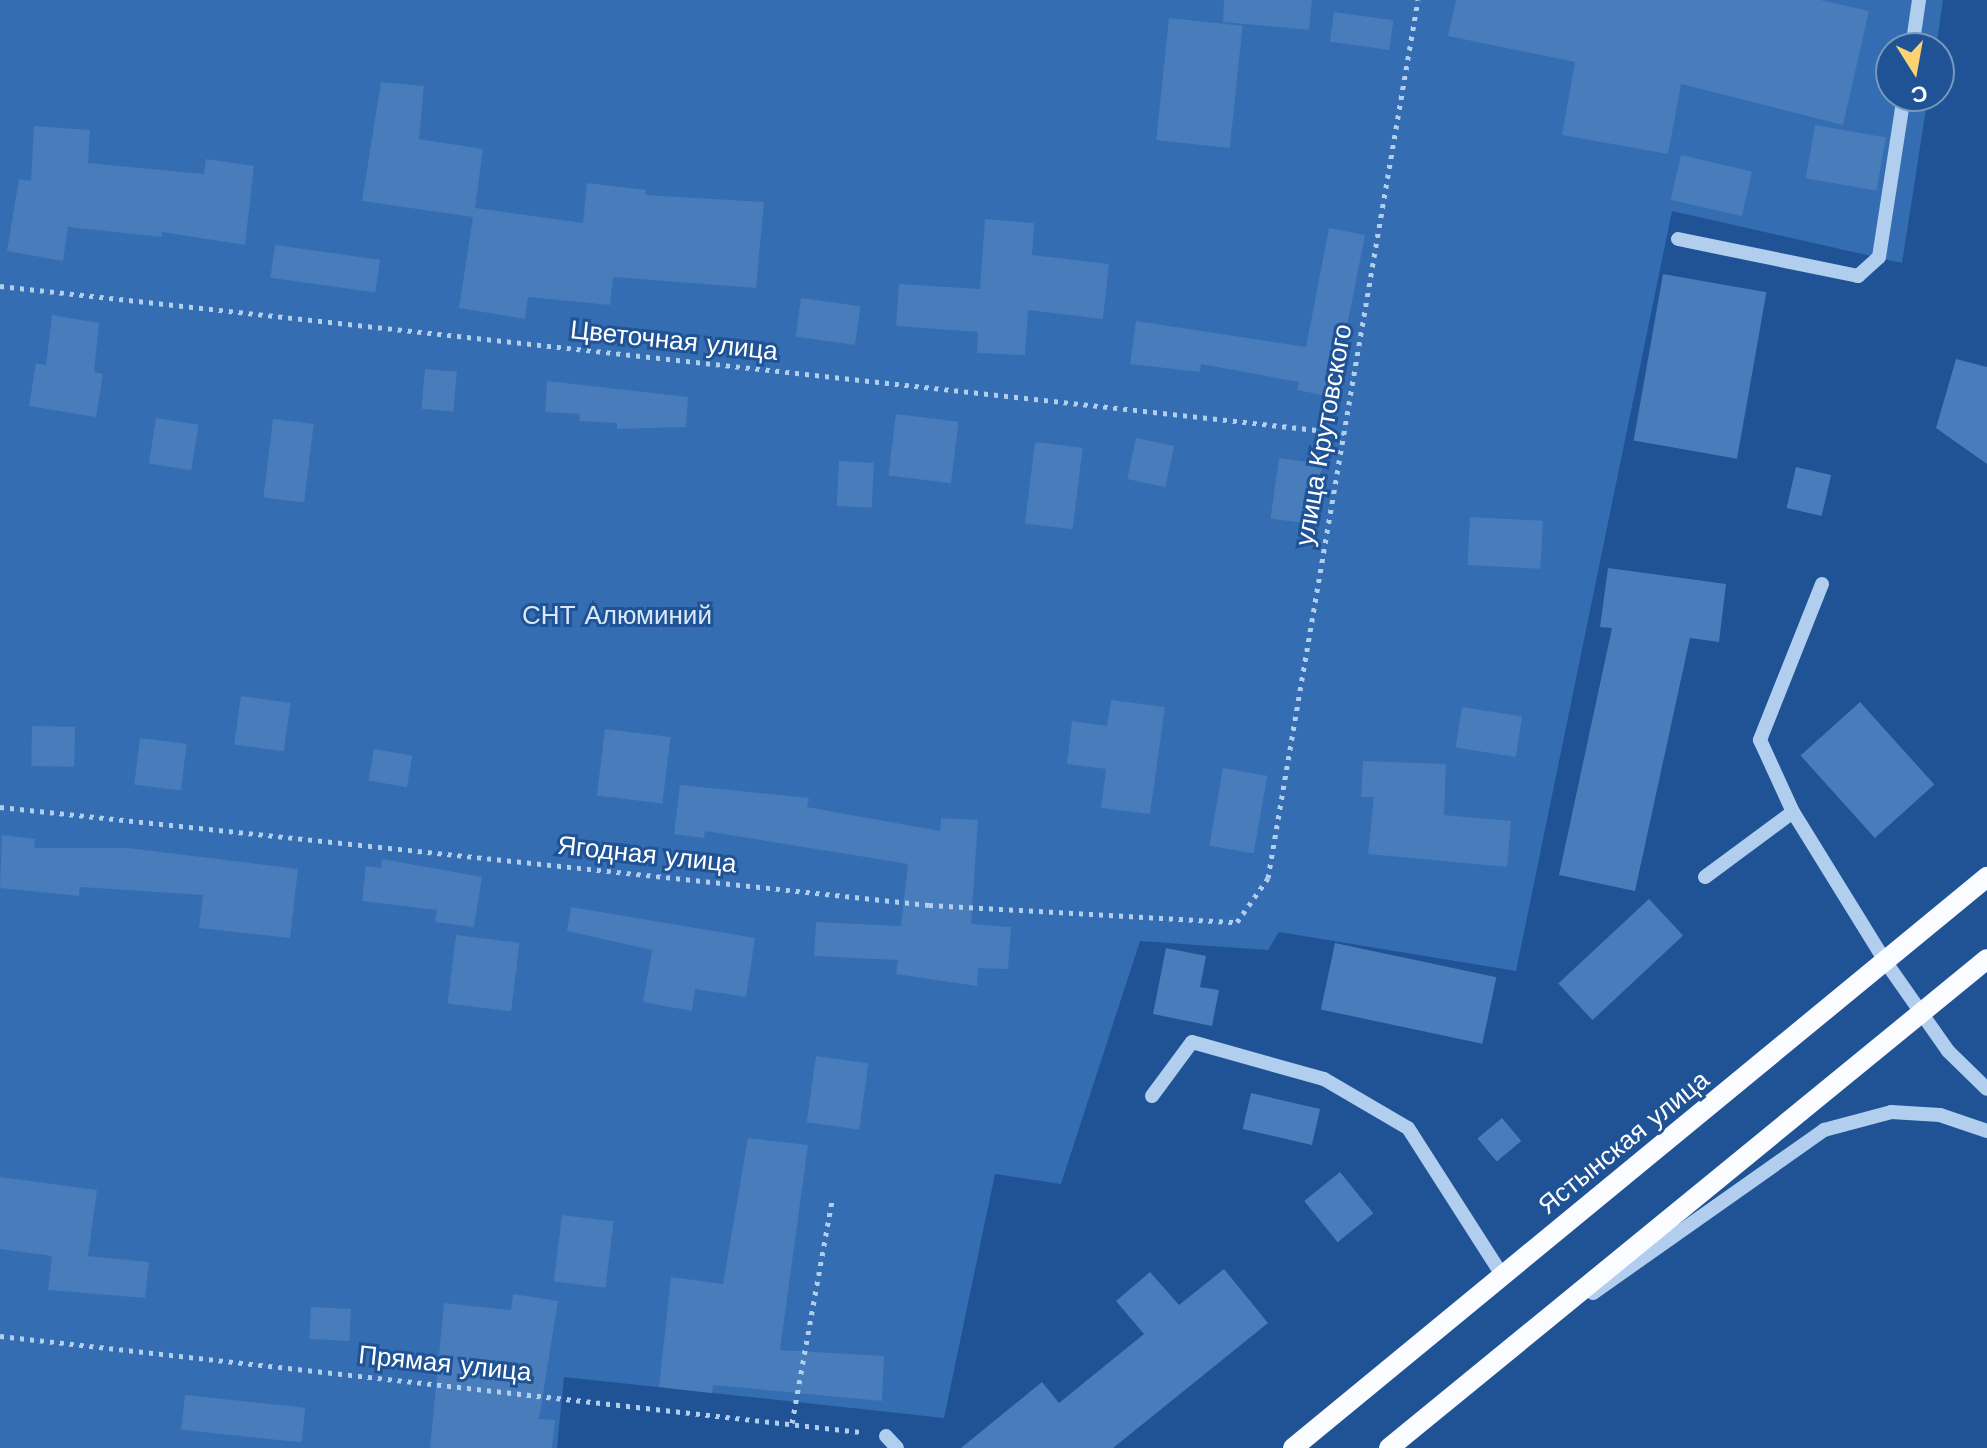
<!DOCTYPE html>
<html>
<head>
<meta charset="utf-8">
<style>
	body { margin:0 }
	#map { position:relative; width:1987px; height:1448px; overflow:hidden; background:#1f5395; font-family:"Work Sans",sans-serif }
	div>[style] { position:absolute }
	.green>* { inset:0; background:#346db2 }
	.building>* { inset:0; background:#487cbb; transform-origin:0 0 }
	.path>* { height:5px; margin-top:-2.5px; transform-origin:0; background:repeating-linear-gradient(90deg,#b2ceee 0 4px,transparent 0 10px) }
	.minor>* { height:14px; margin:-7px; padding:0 7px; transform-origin:7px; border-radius:7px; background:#b2ceee }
	.major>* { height:20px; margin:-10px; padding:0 10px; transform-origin:10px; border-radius:10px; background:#fafcff }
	span { translate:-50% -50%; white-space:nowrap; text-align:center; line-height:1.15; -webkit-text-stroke:6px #1f5395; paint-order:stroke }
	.street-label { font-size:26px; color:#fff }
	.park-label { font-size:26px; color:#d9e8fa }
	.north { position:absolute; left:1875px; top:32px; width:80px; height:80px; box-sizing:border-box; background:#1f5395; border:2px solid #7998bf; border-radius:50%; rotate:169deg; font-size:22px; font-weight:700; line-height:32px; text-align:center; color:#fff }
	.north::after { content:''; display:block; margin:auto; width:28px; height:36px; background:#fcd373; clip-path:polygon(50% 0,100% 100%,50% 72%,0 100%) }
</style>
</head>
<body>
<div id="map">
	<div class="green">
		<div style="clip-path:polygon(0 0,1943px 0,1936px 48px,1891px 48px,1891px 96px,1928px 96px,1902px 263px,1672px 211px,1516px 971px,1279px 932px,1268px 950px,1140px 941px,1061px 1184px,995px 1174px,944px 1418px,564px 1377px,557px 1448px,0 1448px)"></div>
	</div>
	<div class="building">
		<div style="clip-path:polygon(1224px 0,1312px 0,1309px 30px,1223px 22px)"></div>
		<div style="clip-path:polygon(1456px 0,1820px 0,1869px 11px,1843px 125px,1681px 84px,1668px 154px,1562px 135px,1575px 62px,1448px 36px)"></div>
		<div style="left:1334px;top:12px;width:60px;height:30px;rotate:8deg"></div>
		<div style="left:1169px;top:18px;width:74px;height:123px;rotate:6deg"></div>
		<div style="clip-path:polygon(381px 82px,424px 86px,419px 139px,483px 149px,475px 208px,583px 223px,587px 183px,646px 190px,645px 195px,764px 202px,756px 288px,613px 277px,610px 305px,528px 297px,525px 319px,459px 308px,473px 217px,362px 201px)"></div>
		<div style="left:1815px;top:125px;width:72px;height:54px;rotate:10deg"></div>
		<div style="clip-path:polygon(34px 126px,90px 130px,88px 163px,204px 174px,206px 159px,254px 166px,245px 245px,162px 232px,162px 237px,68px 227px,63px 261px,7px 251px,19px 179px,31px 181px)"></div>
		<div style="left:1681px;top:155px;width:73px;height:46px;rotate:13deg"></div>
		<div style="clip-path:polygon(985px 219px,1034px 223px,1032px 255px,1109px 264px,1103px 319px,1028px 310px,1025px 355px,977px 353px,978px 332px,896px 326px,899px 284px,980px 289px)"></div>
		<div style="clip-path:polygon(1329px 228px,1365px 235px,1333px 397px,1297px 390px,1299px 382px,1201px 364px,1200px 372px,1130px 364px,1136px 321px,1306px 347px)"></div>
		<div style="left:275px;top:245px;width:106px;height:33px;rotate:8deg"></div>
		<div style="left:1663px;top:274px;width:105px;height:169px;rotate:10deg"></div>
		<div style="left:801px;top:298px;width:60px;height:39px;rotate:8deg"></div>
		<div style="clip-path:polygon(52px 315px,99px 323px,94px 372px,103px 374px,96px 417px,29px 406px,36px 363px,46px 365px)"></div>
		<div style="clip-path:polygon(1956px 359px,1987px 367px,1987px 464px,1936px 428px)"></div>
		<div style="left:425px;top:369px;width:32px;height:40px;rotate:5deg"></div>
		<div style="clip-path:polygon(547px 381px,688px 397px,686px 427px,617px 429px,617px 423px,579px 421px,580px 414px,545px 412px)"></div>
		<div style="left:896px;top:414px;width:63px;height:62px;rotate:7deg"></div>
		<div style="left:156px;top:418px;width:43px;height:46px;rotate:9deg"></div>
		<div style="left:273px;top:419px;width:41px;height:79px;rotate:7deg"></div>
		<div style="left:1136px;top:438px;width:39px;height:42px;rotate:12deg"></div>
		<div style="left:1035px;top:442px;width:48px;height:82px;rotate:7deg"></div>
		<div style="left:1279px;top:458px;width:44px;height:61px;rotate:8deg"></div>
		<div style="left:839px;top:461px;width:35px;height:45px;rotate:3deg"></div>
		<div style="left:1796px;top:467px;width:36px;height:42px;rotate:13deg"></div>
		<div style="left:1470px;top:517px;width:73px;height:48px;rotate:3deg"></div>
		<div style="clip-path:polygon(1608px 568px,1726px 584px,1719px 642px,1690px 638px,1635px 891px,1559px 875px,1612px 628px,1600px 627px)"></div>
		<div style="left:241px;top:696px;width:50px;height:49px;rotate:8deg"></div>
		<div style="clip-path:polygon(1111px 700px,1165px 707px,1150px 814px,1101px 808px,1106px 769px,1067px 764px,1072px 721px,1107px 726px)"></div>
		<div style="left:1860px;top:702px;width:111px;height:80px;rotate:48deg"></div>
		<div style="left:1462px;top:707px;width:61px;height:41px;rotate:9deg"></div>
		<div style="left:32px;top:726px;width:43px;height:40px;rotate:1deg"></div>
		<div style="left:605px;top:729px;width:66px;height:67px;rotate:7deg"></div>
		<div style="left:140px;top:738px;width:47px;height:47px;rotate:7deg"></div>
		<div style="left:374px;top:749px;width:39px;height:32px;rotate:10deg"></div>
		<div style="clip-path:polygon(1363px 761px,1446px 764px,1444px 815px,1511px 821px,1507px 867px,1368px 854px,1374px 797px,1361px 797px)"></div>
		<div style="left:1223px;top:768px;width:45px;height:79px;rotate:10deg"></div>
		<div style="clip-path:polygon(680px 785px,809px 798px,807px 807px,940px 831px,941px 818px,978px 820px,971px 924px,1011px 927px,1008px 969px,978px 968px,977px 986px,896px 974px,898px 960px,814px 956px,816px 922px,901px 926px,908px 864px,705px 831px,704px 838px,674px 834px)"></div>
		<div style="clip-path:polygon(2px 835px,35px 839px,34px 848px,128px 848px,298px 869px,290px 938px,199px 928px,203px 895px,80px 887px,79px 896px,0 888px)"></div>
		<div style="clip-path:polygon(382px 859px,482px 877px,474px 927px,435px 922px,437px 910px,362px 901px,366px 866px,381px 868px)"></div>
		<div style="left:1649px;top:899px;width:50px;height:124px;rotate:47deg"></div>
		<div style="clip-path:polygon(571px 907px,755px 938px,746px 997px,695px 989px,692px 1011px,643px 1002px,652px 950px,567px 931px)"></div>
		<div style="left:456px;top:935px;width:64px;height:69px;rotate:7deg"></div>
		<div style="left:1335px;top:943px;width:165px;height:68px;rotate:12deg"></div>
		<div style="clip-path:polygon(1166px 948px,1206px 956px,1200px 987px,1219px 990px,1212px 1026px,1153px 1014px)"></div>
		<div style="left:816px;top:1056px;width:53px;height:67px;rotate:8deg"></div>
		<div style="left:1251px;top:1093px;width:71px;height:37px;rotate:13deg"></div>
		<div style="left:1502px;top:1118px;width:30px;height:32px;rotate:50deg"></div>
		<div style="clip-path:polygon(748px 1138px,808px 1145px,780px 1350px,884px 1356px,882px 1401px,713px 1385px,712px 1393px,659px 1387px,671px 1277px,723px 1284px)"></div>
		<div style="left:1340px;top:1172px;width:53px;height:46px;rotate:51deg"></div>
		<div style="clip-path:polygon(0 1177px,97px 1190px,88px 1256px,149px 1262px,145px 1298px,48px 1290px,52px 1256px,0 1249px)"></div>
		<div style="left:562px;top:1215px;width:52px;height:67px;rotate:7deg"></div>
		<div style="clip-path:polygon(1224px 1269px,1268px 1323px,1113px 1448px,961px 1448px,1042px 1382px,1059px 1403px,1144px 1334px,1116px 1301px,1150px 1272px,1179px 1305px)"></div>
		<div style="clip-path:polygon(513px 1294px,558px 1301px,539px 1419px,555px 1420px,552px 1448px,430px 1448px,444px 1303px,511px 1310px)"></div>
		<div style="left:311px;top:1307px;width:40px;height:32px;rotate:3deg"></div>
		<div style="left:185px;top:1395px;width:121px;height:35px;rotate:6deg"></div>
	</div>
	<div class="path">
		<div style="left:0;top:286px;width:1352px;rotate:6.24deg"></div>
		<div style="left:0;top:807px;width:934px;rotate:6.02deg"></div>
		<div style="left:929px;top:905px;width:308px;rotate:3.2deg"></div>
		<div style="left:1237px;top:922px;width:54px;rotate:-54.8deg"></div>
		<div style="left:1268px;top:878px;width:891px;rotate:-80.31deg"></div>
		<div style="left:0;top:1336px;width:866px;rotate:6.36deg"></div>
		<div style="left:792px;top:1423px;width:227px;rotate:-79.8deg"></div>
	</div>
	<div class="minor">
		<div style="left:1912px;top:48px;width:49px;rotate:-81.7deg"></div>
		<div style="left:1678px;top:239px;width:184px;rotate:11.6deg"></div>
		<div style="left:1858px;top:276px;width:28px;rotate:-42deg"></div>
		<div style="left:1879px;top:257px;width:163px;rotate:-81.2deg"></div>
		<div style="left:1822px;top:584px;width:168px;rotate:111.7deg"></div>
		<div style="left:1760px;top:740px;width:79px;rotate:65.4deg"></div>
		<div style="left:1793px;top:812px;width:175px;rotate:58.3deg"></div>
		<div style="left:1885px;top:961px;width:110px;rotate:55deg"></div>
		<div style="left:1948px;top:1051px;width:54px;rotate:44.3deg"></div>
		<div style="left:1705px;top:877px;width:109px;rotate:-36.5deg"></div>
		<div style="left:1152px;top:1096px;width:67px;rotate:-53.5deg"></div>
		<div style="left:1192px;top:1042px;width:137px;rotate:15.7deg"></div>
		<div style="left:1324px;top:1079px;width:97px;rotate:30.3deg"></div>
		<div style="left:1408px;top:1128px;width:174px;rotate:57.4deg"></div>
		<div style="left:1593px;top:1293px;width:283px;rotate:-35.2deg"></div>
		<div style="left:1824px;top:1130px;width:69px;rotate:-15deg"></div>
		<div style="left:1891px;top:1112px;width:49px;rotate:3.5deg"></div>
		<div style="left:1940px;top:1115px;width:50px;rotate:18.8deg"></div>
		<div style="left:886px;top:1436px;width:16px;rotate:47deg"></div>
	</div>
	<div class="major">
		<div style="left:1293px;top:1448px;width:899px;rotate:-39.45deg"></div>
		<div style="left:1389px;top:1448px;width:772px;rotate:-39.27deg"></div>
	</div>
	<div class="street-label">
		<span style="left:674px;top:341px;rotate:6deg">Цветочная улица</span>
		<span style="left:1324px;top:435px;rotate:-80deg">улица Крутовского</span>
		<span style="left:647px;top:855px;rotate:6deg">Ягодная улица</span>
		<span style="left:1624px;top:1143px;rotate:-39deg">Ястынская улица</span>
		<span style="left:445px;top:1364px;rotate:6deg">Прямая улица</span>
	</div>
	<div class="park-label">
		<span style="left:617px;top:616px">СНТ Алюминий</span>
	</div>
	<div class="north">С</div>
</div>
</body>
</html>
